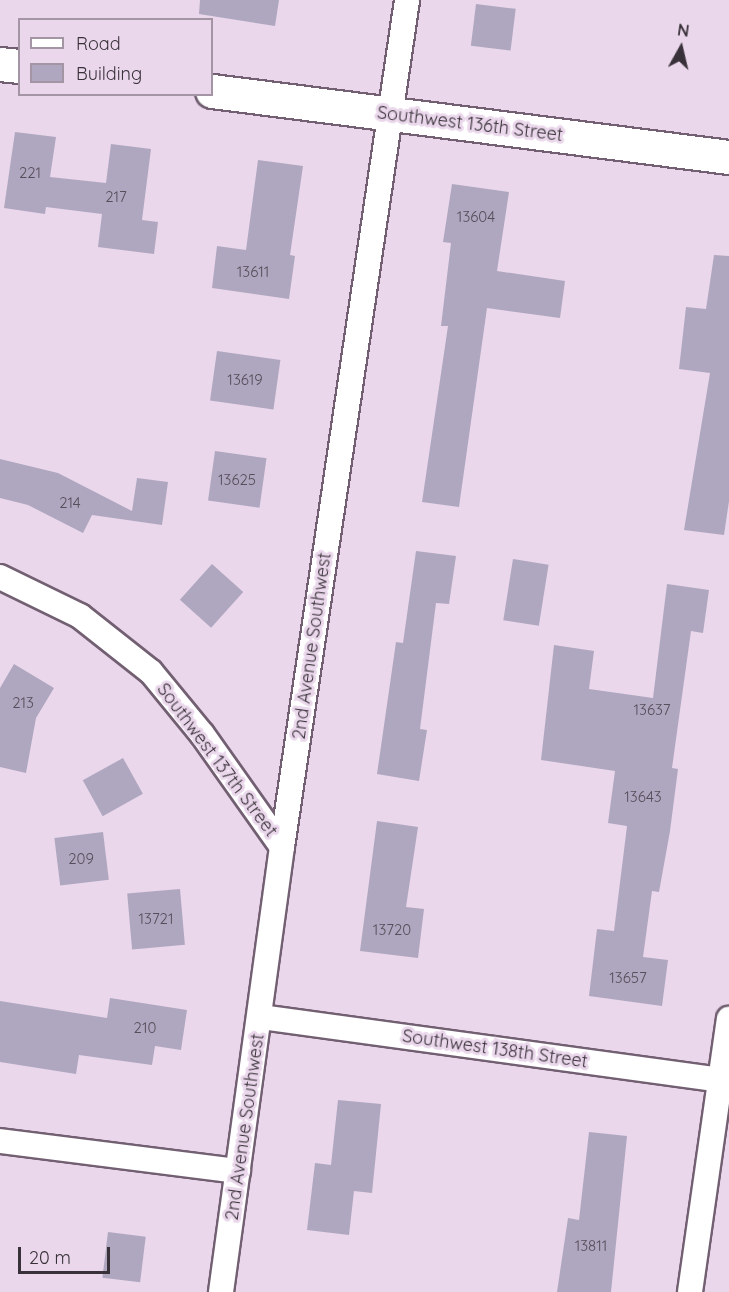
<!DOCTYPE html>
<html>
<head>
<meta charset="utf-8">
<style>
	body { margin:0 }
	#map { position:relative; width:729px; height:1292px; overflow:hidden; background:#ead7eb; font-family:Quicksand,sans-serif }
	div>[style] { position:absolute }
	.building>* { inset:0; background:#afa7bf; transform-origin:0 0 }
	.roads { filter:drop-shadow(2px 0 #726072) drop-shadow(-2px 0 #726072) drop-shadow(0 2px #726072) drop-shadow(0 -2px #726072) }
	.street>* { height:24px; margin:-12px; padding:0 12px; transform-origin:12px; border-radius:12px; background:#fff }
	.secondary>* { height:33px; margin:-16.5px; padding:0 16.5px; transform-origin:16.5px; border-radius:16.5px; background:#fff }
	span { translate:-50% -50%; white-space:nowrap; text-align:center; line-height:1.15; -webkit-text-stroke:6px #ead7eb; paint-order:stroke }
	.number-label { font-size:15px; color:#564e5a }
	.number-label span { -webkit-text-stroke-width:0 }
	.street-label { font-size:18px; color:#393139 }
	.legend { position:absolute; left:18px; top:18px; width:195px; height:78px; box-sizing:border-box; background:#ead7eb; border:2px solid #a395a4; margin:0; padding:8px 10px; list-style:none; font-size:18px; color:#393139 }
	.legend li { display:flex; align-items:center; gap:12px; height:30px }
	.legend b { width:30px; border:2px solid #a395a4 }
	.north { position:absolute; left:651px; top:18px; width:60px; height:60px; -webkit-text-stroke:4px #ead7eb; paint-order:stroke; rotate:8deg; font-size:16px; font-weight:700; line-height:24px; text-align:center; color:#393139 }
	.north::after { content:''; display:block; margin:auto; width:21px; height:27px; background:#393139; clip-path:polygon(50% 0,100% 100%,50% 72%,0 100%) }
	.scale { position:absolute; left:18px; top:1247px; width:92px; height:27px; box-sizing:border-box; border:3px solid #393139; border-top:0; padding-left:8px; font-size:18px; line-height:21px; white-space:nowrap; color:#393139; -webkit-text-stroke:4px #ead7eb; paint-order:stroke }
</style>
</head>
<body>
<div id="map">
	<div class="building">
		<div style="clip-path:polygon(200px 0,279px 0,275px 26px,199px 14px)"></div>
		<div style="left:476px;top:4px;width:40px;height:42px;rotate:7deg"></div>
		<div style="clip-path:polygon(15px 132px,56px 137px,50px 177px,106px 183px,111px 144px,151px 149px,142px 220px,158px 222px,154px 254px,98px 247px,102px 214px,46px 207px,45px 214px,4px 208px)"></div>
		<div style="clip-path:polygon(258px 160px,303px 166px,290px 255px,295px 256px,289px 299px,212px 288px,217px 246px,246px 250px)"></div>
		<div style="clip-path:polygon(452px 184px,509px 192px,497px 271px,565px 281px,560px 318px,487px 308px,459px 507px,422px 502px,448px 326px,441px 326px,451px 243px,443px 242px)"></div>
		<div style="clip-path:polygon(714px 255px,729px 256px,729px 501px,724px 535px,684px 530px,710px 373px,679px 369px,686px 307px,706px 309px)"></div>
		<div style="left:217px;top:351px;width:64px;height:50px;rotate:8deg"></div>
		<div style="left:215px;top:451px;width:52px;height:50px;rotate:8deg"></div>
		<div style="clip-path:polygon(0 459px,58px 473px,132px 511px,137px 478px,168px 482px,162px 525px,92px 515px,83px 533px,28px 505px,0 498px)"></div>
		<div style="clip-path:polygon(416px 551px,456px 556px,449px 604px,436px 603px,420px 729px,427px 730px,419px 781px,377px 774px,396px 642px,403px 643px)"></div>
		<div style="left:513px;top:559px;width:36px;height:62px;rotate:9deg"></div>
		<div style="left:212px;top:564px;width:42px;height:48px;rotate:42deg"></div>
		<div style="clip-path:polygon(667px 584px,709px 590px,703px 633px,691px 631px,672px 768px,678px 769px,670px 831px,659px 892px,652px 891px,643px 957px,668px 960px,662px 1006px,589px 996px,597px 929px,614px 931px,627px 826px,608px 823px,615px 771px,541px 760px,554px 645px,594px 651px,589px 689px,653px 698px)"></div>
		<div style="clip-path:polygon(14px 664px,54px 688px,36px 718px,26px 773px,0 767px,0 688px)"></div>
		<div style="left:123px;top:758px;width:41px;height:46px;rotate:61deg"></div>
		<div style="clip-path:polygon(377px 821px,418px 827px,406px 907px,424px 909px,418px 958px,360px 951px)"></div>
		<div style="left:103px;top:832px;width:48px;height:49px;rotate:83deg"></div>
		<div style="left:180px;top:889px;width:56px;height:53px;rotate:85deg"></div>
		<div style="clip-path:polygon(110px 998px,187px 1010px,181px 1050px,155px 1046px,152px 1065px,79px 1055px,76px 1074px,0 1062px,0 1001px,107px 1018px)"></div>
		<div style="clip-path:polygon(338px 1100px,381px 1104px,372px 1193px,354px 1191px,349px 1235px,307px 1230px,315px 1163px,331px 1165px)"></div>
		<div style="clip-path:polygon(589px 1132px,627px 1136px,611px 1292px,557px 1292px,568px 1218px,579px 1220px)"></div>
		<div style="left:108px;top:1232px;width:38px;height:46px;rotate:7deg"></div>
	</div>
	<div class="roads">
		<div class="street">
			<div style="left:0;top:577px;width:89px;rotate:26deg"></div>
			<div style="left:80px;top:616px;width:90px;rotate:38.3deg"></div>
			<div style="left:151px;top:672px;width:80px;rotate:50.6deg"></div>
			<div style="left:202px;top:734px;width:138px;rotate:54.7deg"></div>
			<div style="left:261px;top:1017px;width:472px;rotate:7.8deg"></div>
			<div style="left:0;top:1141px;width:240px;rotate:7.2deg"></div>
			<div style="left:221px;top:1292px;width:449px;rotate:-82.2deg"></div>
			<div style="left:282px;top:847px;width:856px;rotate:-81.6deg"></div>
			<div style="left:690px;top:1292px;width:276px;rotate:-81.9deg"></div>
		</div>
		<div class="secondary">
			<div style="left:0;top:64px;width:20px;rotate:6deg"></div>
			<div style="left:212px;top:91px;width:521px;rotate:7.28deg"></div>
		</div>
	</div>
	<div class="number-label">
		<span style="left:30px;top:173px">221</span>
		<span style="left:116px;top:197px">217</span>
		<span style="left:476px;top:217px">13604</span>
		<span style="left:253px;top:272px">13611</span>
		<span style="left:245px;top:380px">13619</span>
		<span style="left:237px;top:480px">13625</span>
		<span style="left:70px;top:503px">214</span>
		<span style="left:23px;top:703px">213</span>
		<span style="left:652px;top:710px">13637</span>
		<span style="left:643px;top:797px">13643</span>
		<span style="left:81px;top:859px">209</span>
		<span style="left:156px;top:919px">13721</span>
		<span style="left:392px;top:930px">13720</span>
		<span style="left:628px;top:978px">13657</span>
		<span style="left:145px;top:1028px">210</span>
		<span style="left:591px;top:1246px">13811</span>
	</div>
	<div class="street-label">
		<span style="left:470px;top:124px;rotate:7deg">Southwest 136th Street</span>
		<span style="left:312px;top:646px;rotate:-82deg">2nd Avenue Southwest</span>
		<span style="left:217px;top:760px;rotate:53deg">Southwest 137th Street</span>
		<span style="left:495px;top:1049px;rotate:8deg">Southwest 138th Street</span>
		<span style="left:245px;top:1127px;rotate:-82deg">2nd Avenue Southwest</span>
	</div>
	<ul class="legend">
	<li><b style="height:8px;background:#fff"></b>Road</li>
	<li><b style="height:16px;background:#afa7bf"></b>Building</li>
	</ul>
	<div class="north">N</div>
	<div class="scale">20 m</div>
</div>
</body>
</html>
